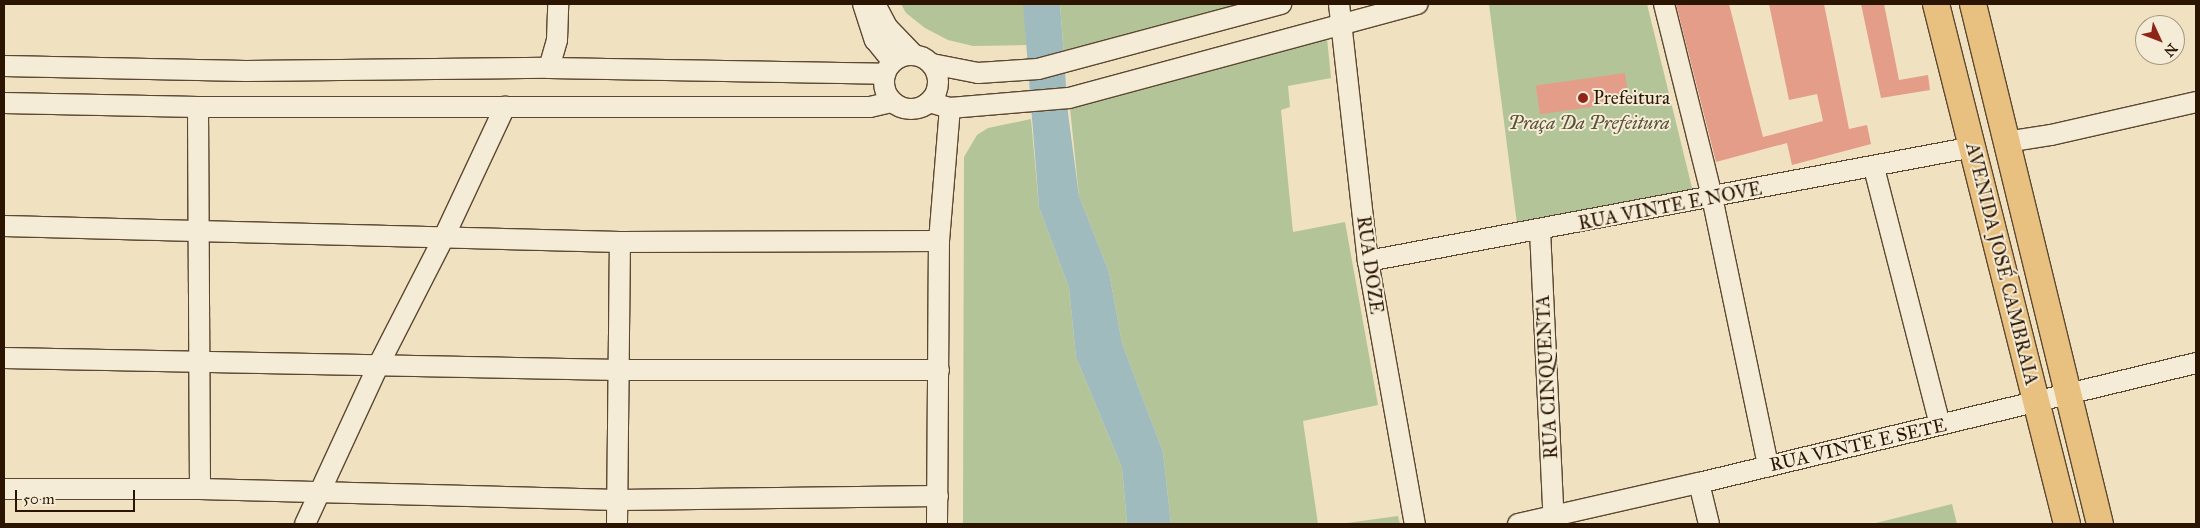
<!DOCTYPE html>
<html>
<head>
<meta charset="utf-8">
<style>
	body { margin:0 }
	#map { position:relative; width:2200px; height:528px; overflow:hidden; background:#f0e1c1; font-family:"IM FELL Great Primer",serif }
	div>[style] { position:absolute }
	.green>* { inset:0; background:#b3c498 }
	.water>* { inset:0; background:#a0bbbe }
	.building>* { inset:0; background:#e49d89; transform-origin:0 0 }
	.roads { filter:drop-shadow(1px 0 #5c4831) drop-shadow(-1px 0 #5c4831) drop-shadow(0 1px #5c4831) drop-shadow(0 -1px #5c4831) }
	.minor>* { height:20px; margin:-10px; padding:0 10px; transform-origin:10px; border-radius:10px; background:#f5ecd7 }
	.minor>.ring { margin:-10px; padding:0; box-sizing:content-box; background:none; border:20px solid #f5ecd7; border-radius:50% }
	.major>* { height:26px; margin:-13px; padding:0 13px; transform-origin:13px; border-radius:13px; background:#e8c080 }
	.dots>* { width:14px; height:14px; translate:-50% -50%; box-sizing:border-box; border:2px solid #f5ecd7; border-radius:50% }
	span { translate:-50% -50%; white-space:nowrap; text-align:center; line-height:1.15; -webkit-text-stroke:4px #f5ecd7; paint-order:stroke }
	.poi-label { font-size:19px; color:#2b1501 }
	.left { translate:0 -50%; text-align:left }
	.park-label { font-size:19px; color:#5b5236; font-style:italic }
	.street-label { font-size:19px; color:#2b1501 }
	.frame { position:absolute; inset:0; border:5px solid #2b1501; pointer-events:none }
	.north { position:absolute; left:2135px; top:15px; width:50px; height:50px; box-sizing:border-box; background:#f5ecd7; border:1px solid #a49681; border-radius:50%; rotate:133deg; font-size:14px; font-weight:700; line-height:20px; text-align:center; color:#2b1501 }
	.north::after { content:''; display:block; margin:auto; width:18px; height:22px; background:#8f2418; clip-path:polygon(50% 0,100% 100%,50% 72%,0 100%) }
	.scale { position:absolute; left:15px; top:490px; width:120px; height:22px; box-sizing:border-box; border:2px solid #2b1501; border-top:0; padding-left:6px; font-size:15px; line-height:18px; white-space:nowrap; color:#2b1501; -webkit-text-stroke:4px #f5ecd7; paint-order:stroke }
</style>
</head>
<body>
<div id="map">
	<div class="green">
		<div style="clip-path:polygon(901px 4px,1024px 4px,1028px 45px,973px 46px,948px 40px,925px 28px,906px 13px)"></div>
		<div style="clip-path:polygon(1060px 4px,1276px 4px,1064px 56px)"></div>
		<div style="clip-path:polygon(1489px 4px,1647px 4px,1693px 192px,1517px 224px)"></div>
		<div style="clip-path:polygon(1326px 28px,1331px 78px,1288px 86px,1290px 107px,1281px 110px,1293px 232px,1345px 222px,1378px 405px,1303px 421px,1318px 524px,1171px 524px,1163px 452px,1122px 343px,1109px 272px,1079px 196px,1069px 98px)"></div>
		<div style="clip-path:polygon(1031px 119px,1039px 207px,1069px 288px,1076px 357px,1122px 468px,1127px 524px,963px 524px,964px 157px,977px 135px,988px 128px)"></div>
		<div style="clip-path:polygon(1952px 504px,1957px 524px,1872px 524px)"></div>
		<div style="clip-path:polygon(1398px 516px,1400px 524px,1339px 524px)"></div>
	</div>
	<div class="water">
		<div style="clip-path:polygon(1023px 4px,1060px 4px,1068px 113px,1079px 196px,1109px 272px,1122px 343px,1163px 452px,1171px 524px,1127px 524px,1122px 468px,1076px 357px,1069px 288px,1039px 207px)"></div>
	</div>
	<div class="building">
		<div style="clip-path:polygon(1676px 4px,1729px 4px,1763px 137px,1823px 121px,1817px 94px,1789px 100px,1769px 4px,1824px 4px,1849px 129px,1867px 125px,1871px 144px,1792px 165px,1787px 143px,1716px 162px)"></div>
		<div style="clip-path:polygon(1861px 4px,1884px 4px,1899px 80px,1928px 75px,1930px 90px,1881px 98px)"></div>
		<div style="left:1625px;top:73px;width:29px;height:90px;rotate:82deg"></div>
	</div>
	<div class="roads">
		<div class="minor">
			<div style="left:863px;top:4px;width:38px;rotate:72deg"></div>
			<div style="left:875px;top:40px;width:28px;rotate:51deg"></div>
			<div style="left:875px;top:4px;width:27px;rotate:62deg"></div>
			<div style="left:888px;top:28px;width:36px;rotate:46deg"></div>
			<div style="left:1339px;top:4px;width:259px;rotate:83.6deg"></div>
			<div style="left:1368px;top:261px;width:267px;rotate:79.9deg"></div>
			<div style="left:1664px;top:4px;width:199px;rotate:76deg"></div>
			<div style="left:1712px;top:197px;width:275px;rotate:78.2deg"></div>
			<div class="ring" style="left:884px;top:55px;width:34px;height:34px"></div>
			<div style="left:932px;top:64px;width:47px;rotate:11.1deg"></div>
			<div style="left:978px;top:73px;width:60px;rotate:-3.8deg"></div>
			<div style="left:1038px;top:69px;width:252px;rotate:-15deg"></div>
			<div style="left:4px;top:66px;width:242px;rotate:1.2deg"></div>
			<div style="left:246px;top:71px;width:303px;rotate:-0.6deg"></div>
			<div style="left:549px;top:68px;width:336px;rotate:1deg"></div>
			<div style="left:549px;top:68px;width:29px;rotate:-74deg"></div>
			<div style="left:557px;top:40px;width:36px;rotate:-88deg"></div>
			<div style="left:929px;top:102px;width:22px;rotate:16deg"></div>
			<div style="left:950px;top:108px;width:119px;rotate:-4.8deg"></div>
			<div style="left:1069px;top:98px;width:361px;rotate:-15.1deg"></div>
			<div style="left:4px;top:103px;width:194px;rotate:1.2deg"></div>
			<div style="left:198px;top:107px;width:672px"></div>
			<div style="left:870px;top:107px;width:23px;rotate:-13deg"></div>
			<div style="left:198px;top:107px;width:382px;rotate:89.7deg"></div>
			<div style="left:2006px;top:142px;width:46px;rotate:-8.8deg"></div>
			<div style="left:2051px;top:135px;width:149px;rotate:-12.8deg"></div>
			<div style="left:1874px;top:168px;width:265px;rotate:75.6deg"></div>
			<div style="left:4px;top:226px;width:616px;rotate:1.49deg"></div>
			<div style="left:620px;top:242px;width:319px;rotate:-0.2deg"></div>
			<div style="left:1540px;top:230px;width:294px;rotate:87.3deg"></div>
			<div style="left:1368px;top:261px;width:616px;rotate:-10.67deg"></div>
			<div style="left:4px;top:358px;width:616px;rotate:1.12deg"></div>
			<div style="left:620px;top:370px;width:319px"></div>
			<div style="left:1699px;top:483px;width:42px;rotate:76.3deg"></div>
			<div style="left:4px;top:489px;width:196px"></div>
			<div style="left:200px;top:489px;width:418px;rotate:1.5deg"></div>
			<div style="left:618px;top:500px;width:320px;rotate:-0.7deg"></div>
			<div style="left:305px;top:524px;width:174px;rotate:-65.2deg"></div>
			<div style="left:378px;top:366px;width:145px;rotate:-62.9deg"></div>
			<div style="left:444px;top:237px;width:144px;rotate:-64.9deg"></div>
			<div style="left:617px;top:524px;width:282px;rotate:-89.4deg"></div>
			<div style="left:937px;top:524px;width:283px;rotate:-89.6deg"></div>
			<div style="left:939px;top:241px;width:133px;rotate:-85.3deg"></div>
			<div style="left:1518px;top:524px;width:186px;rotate:-12.8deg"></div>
			<div style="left:1699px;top:483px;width:511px;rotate:-13.57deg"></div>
		</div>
		<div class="major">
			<div style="left:1936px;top:4px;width:536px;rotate:75.86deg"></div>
			<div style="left:1973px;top:4px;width:535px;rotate:76.28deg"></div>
		</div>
	</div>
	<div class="dots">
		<div style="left:1583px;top:98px;background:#8f2418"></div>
	</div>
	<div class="poi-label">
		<span class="left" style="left:1593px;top:98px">Prefeitura</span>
	</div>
	<div class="park-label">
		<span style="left:1589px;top:123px">Praça Da Prefeitura</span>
	</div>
	<div class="street-label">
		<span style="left:1670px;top:206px;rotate:-11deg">RUA VINTE E NOVE</span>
		<span style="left:2002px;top:264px;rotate:76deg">AVENIDA JOSÉ CAMBRAIA</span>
		<span style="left:1370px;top:265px;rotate:82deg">RUA DOZE</span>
		<span style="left:1547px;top:377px;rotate:-93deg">RUA CINQUENTA</span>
		<span style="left:1858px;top:445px;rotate:-13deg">RUA VINTE E SETE</span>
	</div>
	<div class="frame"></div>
	<div class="north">N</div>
	<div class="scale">50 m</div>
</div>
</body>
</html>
